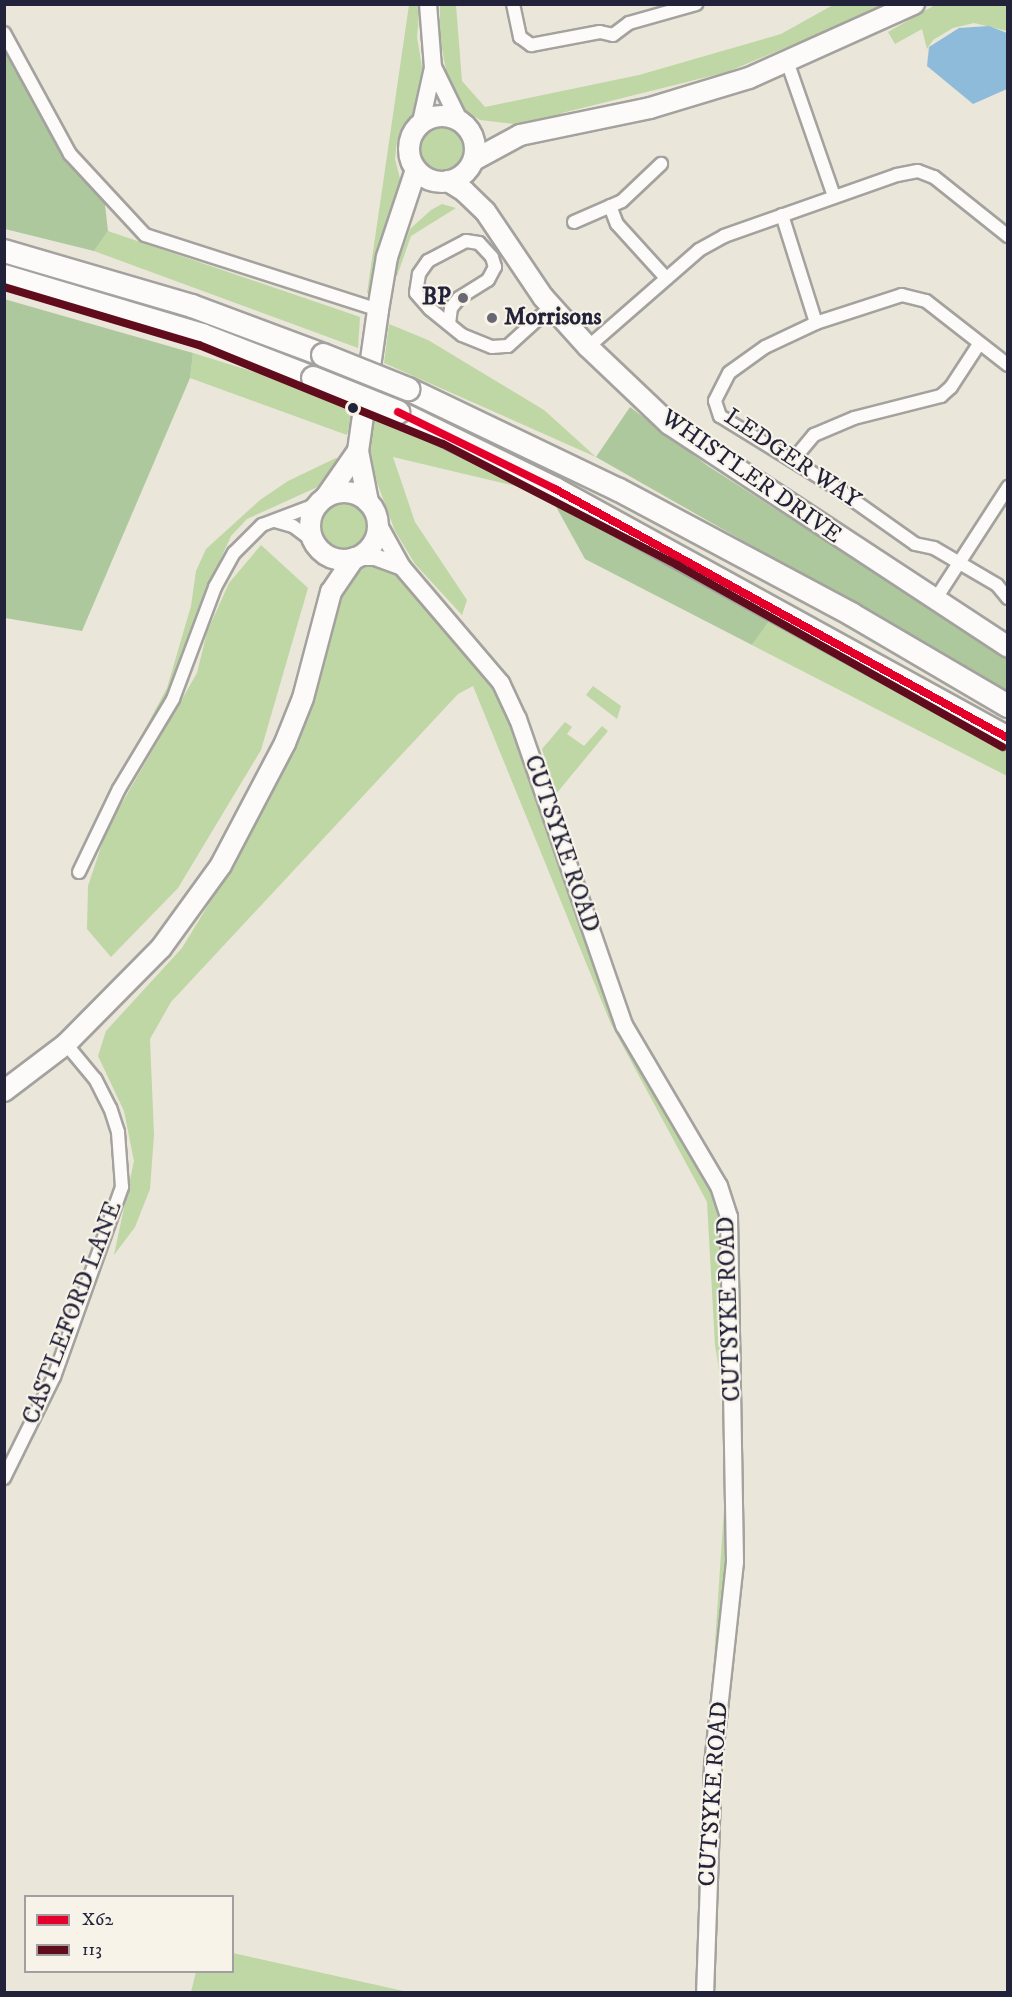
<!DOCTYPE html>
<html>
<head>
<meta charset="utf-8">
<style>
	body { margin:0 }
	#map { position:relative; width:1012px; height:1997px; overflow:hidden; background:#eae6d9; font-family:"IM FELL DW Pica",serif }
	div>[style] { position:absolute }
	.green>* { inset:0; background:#bed7a5 }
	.round { border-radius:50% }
	.forest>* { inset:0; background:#adc89c }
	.water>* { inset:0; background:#8ebbda }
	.roads { filter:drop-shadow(2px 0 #a4a29e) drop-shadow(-2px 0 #a4a29e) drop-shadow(0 2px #a4a29e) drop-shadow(0 -2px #a4a29e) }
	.minor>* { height:12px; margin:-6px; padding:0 6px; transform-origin:6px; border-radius:6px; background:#fcfbf9 }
	.secondary>* { height:16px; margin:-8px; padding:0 8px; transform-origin:8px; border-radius:8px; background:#fcfbf9 }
	.primary>* { height:20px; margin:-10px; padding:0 10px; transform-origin:10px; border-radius:10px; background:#fcfbf9 }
	.primary>.ring { margin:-10px; padding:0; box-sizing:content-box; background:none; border:20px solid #fcfbf9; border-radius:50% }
	.motorway>* { height:22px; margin:-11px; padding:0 11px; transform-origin:11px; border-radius:11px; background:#fcfbf9 }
	.bridges { filter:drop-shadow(2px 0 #a4a29e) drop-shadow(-2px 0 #a4a29e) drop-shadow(0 2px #a4a29e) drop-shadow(0 -2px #a4a29e) }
	.motorway-bridge>* { height:22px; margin:-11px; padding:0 11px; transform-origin:11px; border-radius:11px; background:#fcfbf9 }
	.bus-1>* { height:8px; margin:-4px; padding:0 4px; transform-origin:4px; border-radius:4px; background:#e4002b }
	.bus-2>* { height:8px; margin:-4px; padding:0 4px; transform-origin:4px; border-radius:4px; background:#600c1c }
	.dots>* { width:16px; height:16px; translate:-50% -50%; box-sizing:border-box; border:3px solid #f7f3e8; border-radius:50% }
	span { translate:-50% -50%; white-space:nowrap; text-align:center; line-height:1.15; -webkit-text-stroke:4.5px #f7f3e8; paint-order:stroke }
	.poi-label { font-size:24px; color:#22223b; font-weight:700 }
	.right { translate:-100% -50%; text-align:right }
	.left { translate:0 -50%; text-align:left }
	.street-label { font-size:24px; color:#22223b }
	.frame { position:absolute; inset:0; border:6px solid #22223b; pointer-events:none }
	.legend { position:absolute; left:24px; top:1895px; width:210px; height:78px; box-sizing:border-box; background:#f7f3e8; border:2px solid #a29fa3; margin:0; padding:8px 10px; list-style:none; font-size:18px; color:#22223b }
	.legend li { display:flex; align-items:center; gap:12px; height:30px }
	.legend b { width:30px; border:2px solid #a29fa3 }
</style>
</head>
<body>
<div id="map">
	<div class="green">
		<div style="clip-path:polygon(409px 5px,420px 5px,417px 37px,424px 79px,422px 97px,397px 141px,395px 159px,403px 190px,375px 295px,367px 293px)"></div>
		<div style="clip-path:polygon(440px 5px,456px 5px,462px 81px,485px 107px,639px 75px,781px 34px,833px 5px,888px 5px,727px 72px,562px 113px,562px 116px,515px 124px,480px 120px,460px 107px,449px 86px,440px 38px)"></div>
		<div style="clip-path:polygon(935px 5px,1007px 5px,1007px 31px,974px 23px,953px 28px,933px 40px,927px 49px,922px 29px,895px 44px,888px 32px)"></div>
		<div class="round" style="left:419px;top:125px;width:48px;height:48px"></div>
		<div style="clip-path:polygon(442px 204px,456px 208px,411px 236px,397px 276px,394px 275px,410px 229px,431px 210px)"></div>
		<div style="clip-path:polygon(108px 231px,360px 317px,358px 348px,94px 251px)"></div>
		<div style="clip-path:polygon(389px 324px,428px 340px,544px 410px,596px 457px,384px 363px)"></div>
		<div style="clip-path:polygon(193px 353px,328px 395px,327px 400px,354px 410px,347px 435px,190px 378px)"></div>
		<div style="clip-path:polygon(370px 417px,549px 494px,393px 457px,415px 522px,467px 600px,462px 615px,415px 564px,395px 531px,372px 469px,368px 444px)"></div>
		<div style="clip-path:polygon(336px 458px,342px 459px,324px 484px,247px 519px,231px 536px,210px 583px,181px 672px,124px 768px,167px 688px,191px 606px,196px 571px,206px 549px,260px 500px,288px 481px)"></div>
		<div class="round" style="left:320px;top:502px;width:48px;height:48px"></div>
		<div style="clip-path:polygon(261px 545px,308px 588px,261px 750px,178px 888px,111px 957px,87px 929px,88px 886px,107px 829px,197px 673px,207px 632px,229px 583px)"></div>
		<div style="clip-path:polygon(359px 562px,389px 563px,498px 687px,626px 1038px,722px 1202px,731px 1565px,709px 1733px,724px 1509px,723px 1393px,715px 1345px,707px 1202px,611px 1024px,473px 686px,458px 694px,171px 1002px,150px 1039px,154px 1135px,150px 1189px,135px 1227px,114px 1255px,134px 1161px,124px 1111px,98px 1056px,106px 1031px,182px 948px,240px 853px,289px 752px,319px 675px,340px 592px)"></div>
		<div style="clip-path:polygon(770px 620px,1007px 752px,1007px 776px,752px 645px)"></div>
		<div style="clip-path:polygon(593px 686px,621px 706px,617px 719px,586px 695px)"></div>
		<div style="clip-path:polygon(565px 722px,572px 727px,567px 734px,584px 746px,602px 726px,608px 731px,556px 794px,542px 749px)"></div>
		<div style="clip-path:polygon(233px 1953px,408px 1992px,191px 1992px,196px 1972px,232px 1972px)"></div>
	</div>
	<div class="forest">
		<div style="clip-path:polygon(4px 36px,66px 146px,104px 196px,108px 231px,94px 251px,5px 229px)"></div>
		<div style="clip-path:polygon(4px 299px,193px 353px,190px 378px,82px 631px,5px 618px)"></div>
		<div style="clip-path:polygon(630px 407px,708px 466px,1007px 657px,1007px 691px,596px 457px)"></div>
		<div style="clip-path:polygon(549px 494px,770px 620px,752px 645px,585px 559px)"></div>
	</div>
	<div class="water">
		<div style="clip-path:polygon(989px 26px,1007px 33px,1007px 89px,973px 104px,927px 66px,929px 47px,959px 28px)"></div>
	</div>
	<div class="roads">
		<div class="minor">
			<div style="left:513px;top:4px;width:34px;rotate:78deg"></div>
			<div style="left:520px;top:37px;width:14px;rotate:36deg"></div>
			<div style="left:531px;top:45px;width:70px;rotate:-10.7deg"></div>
			<div style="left:600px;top:32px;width:13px;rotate:13deg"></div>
			<div style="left:613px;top:35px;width:20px;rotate:-37deg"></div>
			<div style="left:629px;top:23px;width:70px;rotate:-15.8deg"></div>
			<div style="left:4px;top:33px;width:138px;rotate:61.4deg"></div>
			<div style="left:70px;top:154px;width:110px;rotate:47.2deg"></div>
			<div style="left:145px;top:235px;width:245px;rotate:17.8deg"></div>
			<div style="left:788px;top:64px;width:140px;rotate:70.8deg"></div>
			<div style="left:610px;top:206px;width:19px;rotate:69deg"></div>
			<div style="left:617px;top:224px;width:73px;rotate:47.8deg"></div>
			<div style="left:782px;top:215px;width:113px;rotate:72.5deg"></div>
			<div style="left:574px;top:222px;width:52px;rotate:-23.6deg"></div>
			<div style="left:622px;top:201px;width:54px;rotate:-43.5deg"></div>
			<div style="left:449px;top:324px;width:16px;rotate:-83deg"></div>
			<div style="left:451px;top:308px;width:13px;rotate:-51deg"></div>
			<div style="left:459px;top:298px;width:34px;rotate:-32deg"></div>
			<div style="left:488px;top:280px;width:15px;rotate:-62deg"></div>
			<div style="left:495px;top:267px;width:10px;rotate:-107deg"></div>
			<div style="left:492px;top:257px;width:19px;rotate:-133deg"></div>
			<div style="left:479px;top:243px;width:13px;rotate:-171deg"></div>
			<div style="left:466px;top:241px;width:43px;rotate:152.2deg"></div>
			<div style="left:428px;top:261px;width:16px;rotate:125deg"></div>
			<div style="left:419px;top:274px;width:19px;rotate:99deg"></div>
			<div style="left:416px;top:293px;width:21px;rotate:49deg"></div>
			<div style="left:430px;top:309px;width:41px;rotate:39.1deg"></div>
			<div style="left:462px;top:335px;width:32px;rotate:22deg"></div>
			<div style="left:492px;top:347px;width:16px;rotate:-4deg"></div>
			<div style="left:508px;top:346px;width:59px;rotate:-42.3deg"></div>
			<div style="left:588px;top:347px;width:147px;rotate:-41.1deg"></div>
			<div style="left:699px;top:250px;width:29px;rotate:-29deg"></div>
			<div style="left:724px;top:236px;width:183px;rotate:-19.4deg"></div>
			<div style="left:897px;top:175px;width:21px;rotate:-11deg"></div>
			<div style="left:918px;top:171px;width:17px;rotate:21deg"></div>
			<div style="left:934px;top:177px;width:95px;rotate:38.6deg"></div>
			<div style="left:1008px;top:365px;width:104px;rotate:-142deg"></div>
			<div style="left:926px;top:301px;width:25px;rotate:-166deg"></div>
			<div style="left:902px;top:295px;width:90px;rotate:162deg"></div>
			<div style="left:816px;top:323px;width:56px;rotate:154.8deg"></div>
			<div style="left:765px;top:347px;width:44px;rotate:144.2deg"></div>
			<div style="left:729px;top:373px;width:31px;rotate:117deg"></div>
			<div style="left:715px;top:401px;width:16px;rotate:72deg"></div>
			<div style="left:720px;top:416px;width:128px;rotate:31.6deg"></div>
			<div style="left:829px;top:483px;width:105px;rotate:35.3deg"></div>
			<div style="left:915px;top:544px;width:19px;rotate:12deg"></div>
			<div style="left:934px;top:548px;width:73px;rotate:30.4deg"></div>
			<div style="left:997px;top:585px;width:17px;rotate:50deg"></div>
			<div style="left:793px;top:460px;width:33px;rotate:-50deg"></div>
			<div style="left:814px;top:435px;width:43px;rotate:-23deg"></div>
			<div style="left:854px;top:418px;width:90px;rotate:-14.2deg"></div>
			<div style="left:941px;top:396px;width:13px;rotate:-42deg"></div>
			<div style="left:951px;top:387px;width:51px;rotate:-56.9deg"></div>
			<div style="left:275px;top:521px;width:19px;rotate:16deg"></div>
			<div style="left:293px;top:526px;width:25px;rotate:37deg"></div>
			<div style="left:935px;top:600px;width:135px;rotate:-57.1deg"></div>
			<div style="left:79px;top:872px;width:92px;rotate:-64.3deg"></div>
			<div style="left:119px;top:789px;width:105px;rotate:-59deg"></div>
			<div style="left:173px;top:699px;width:120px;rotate:-69.4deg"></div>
			<div style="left:215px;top:587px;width:39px;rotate:-61deg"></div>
			<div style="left:234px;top:553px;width:40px;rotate:-45deg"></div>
			<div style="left:262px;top:525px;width:60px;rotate:-20.6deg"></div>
			<div style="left:4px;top:1478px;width:113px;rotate:-63.7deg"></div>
			<div style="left:54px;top:1377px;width:202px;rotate:-70.3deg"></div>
			<div style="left:122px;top:1187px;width:55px;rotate:-94.2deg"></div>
			<div style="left:118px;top:1132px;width:25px;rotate:-108deg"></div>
			<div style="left:110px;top:1108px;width:33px;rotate:-117deg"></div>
			<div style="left:95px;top:1079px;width:45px;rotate:-129.6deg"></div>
		</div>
		<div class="secondary">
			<div style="left:428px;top:4px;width:63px;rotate:85.5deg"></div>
			<div style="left:433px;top:67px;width:59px;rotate:63.9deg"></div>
			<div style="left:421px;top:122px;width:55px;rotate:-77.5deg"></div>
			<div style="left:377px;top:522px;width:51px;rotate:60.9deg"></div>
			<div style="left:402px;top:567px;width:153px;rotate:49.5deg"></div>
			<div style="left:501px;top:683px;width:40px;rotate:65deg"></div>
			<div style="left:518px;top:719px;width:324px;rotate:70.9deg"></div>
			<div style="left:624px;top:1025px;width:187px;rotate:59.5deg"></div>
			<div style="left:719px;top:1186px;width:33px;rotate:72deg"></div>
			<div style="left:729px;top:1217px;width:345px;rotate:89deg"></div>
			<div style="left:735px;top:1562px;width:205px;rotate:96.2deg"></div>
			<div style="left:713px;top:1766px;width:226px;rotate:92deg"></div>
			<div style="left:359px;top:557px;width:16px"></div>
			<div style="left:375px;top:557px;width:29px;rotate:20deg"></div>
		</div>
		<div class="primary">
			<div class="ring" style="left:409px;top:116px;width:46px;height:46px"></div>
			<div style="left:474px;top:160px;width:52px;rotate:-28.5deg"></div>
			<div style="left:520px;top:135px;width:133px;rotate:-11.7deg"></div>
			<div style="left:650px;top:108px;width:103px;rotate:-16.9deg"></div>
			<div style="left:749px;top:78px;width:181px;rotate:-24.2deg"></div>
			<div style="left:448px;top:181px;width:19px;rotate:32deg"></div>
			<div style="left:464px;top:191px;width:29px;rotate:44deg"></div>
			<div style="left:485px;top:211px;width:104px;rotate:56deg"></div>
			<div style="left:543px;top:297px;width:67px;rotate:48deg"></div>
			<div style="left:588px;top:347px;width:112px;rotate:43.5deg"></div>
			<div style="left:669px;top:424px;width:406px;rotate:33.3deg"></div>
			<div class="ring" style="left:310px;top:492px;width:48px;height:48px"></div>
			<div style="left:326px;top:497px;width:56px;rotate:-55.2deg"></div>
			<div style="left:368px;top:502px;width:52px;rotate:-101.1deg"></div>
			<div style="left:358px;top:451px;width:142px;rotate:-81.9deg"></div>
			<div style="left:378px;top:310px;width:54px;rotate:-80.4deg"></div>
			<div style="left:387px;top:257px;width:92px;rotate:-71.6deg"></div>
			<div style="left:4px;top:1091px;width:78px;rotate:-37.2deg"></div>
			<div style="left:66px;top:1044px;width:135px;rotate:-45.3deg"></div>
			<div style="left:161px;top:948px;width:102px;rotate:-54.1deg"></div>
			<div style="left:221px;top:865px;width:138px;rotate:-62.3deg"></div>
			<div style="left:285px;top:743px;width:48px;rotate:-68.2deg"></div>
			<div style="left:303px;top:698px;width:110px;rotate:-75.2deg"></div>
			<div style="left:331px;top:592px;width:41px;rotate:-55.9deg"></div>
		</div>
		<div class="motorway">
			<div style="left:4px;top:251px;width:196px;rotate:16.3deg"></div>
			<div style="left:192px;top:306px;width:140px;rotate:20.5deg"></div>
			<div style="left:4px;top:276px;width:207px;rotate:16.6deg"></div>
			<div style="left:202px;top:335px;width:119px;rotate:21.2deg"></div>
			<div style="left:408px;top:389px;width:234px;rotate:25.6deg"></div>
			<div style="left:619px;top:490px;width:263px;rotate:28.1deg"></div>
			<div style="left:851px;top:614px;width:182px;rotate:30.4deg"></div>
			<div style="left:398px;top:412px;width:175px;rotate:26.1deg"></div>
			<div style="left:555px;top:489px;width:517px;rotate:28.8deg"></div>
		</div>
	</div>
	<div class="bridges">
		<div class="motorway-bridge">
			<div style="left:323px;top:355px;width:92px;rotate:21.8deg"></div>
			<div style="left:313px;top:378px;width:92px;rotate:21.8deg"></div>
		</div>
	</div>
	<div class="bus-1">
		<div style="left:398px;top:412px;width:175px;rotate:26.1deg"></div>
		<div style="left:555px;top:489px;width:517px;rotate:28.8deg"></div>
	</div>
	<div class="bus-2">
		<div style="left:4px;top:287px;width:203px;rotate:16.6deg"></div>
		<div style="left:199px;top:345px;width:263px;rotate:22.1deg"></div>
		<div style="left:443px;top:444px;width:263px;rotate:27.3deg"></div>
		<div style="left:677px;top:565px;width:373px;rotate:29.2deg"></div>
	</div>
	<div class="dots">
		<div style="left:463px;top:298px;background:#686772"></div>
		<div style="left:492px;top:318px;background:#686772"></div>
		<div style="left:353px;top:408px;background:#22223b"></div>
	</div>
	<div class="poi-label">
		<span class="right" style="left:451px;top:298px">BP</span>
		<span class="left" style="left:504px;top:318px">Morrisons</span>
	</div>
	<div class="street-label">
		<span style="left:792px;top:459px;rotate:34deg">LEDGER WAY</span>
		<span style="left:751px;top:477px;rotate:35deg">WHISTLER DRIVE</span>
		<span style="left:561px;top:844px;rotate:71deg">CUTSYKE ROAD</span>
		<span style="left:730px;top:1309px;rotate:-92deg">CUTSYKE ROAD</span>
		<span style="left:73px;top:1313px;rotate:-69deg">CASTLEFORD LANE</span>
		<span style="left:714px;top:1794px;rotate:-86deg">CUTSYKE ROAD</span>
	</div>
	<div class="frame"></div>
	<ul class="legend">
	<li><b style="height:8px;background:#e4002b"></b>X62</li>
	<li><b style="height:8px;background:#600c1c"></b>113</li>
	</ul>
</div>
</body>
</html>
